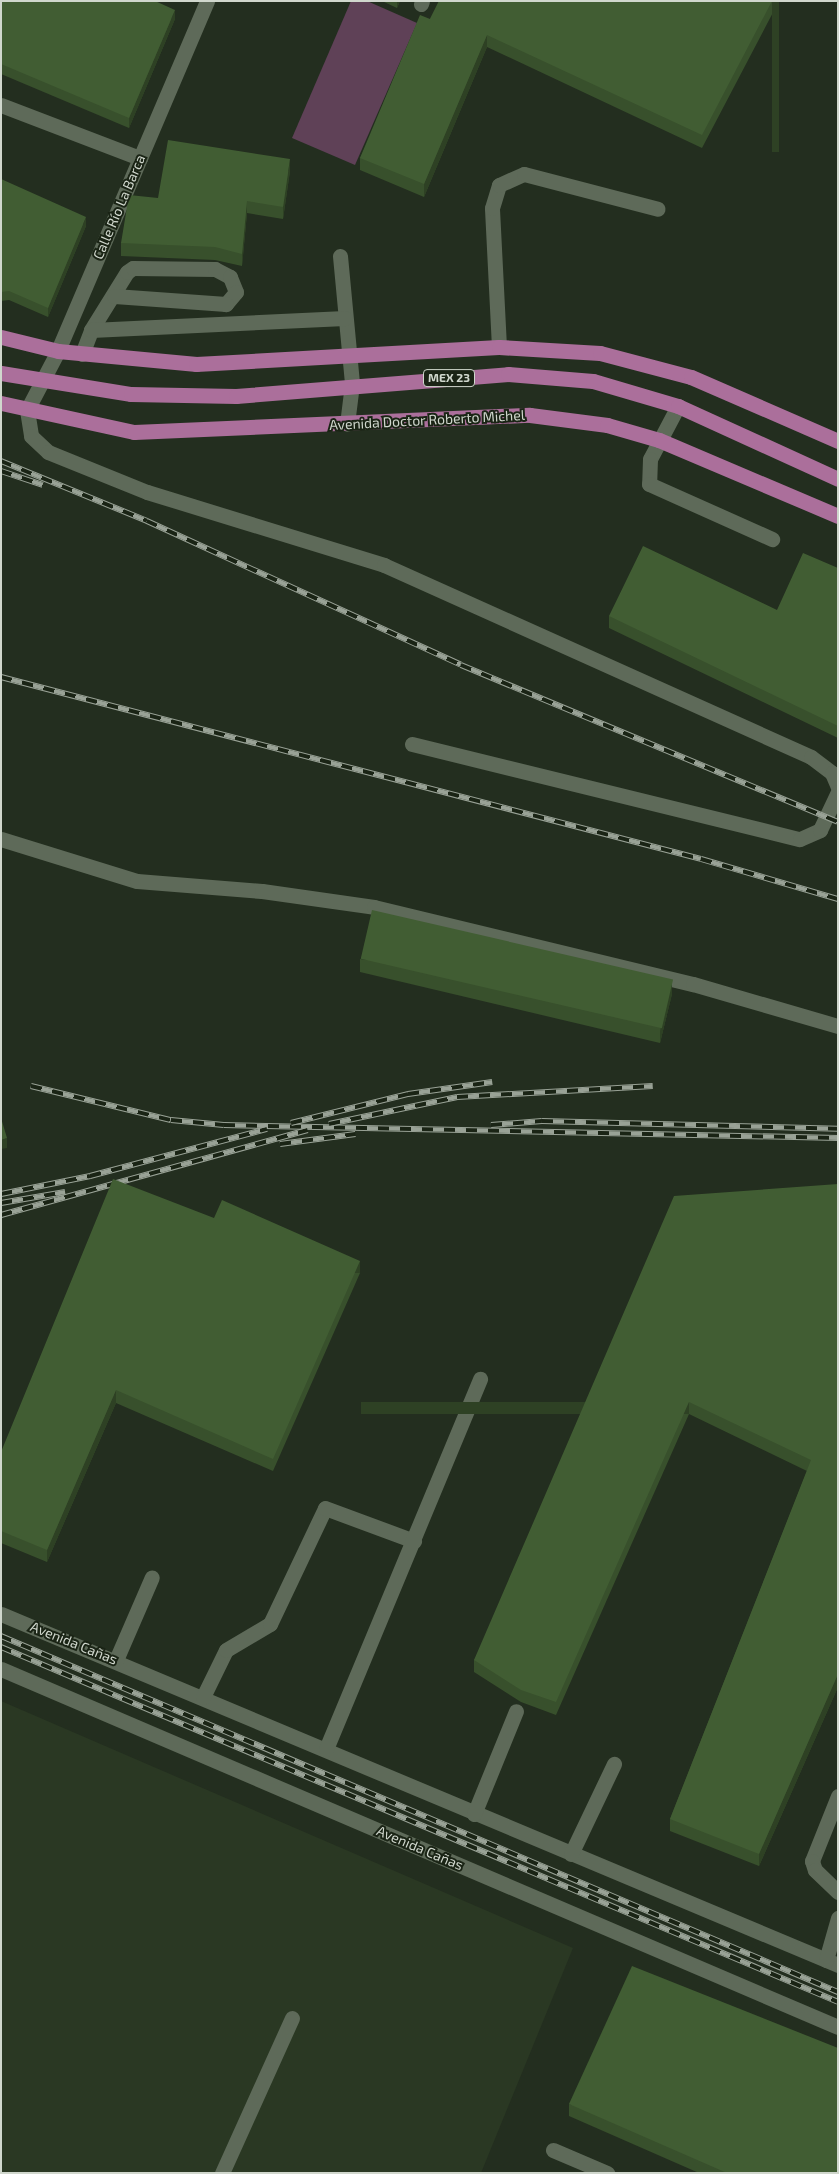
<!DOCTYPE html>
<html>
<head>
<meta charset="utf-8">
<style>
	body { margin:0 }
	#map { position:relative; width:839px; height:2174px; overflow:hidden; background:#232e1f; font-family:"Exo 2",sans-serif }
	div>[style] { position:absolute }
	.built>* { inset:0; background:#2a3823 }
	.green>* { inset:0; background:#5f4157 }
	.minor>* { height:15px; margin:-7.5px; padding:0 7.5px; transform-origin:7.5px; border-radius:7.5px; background:#5e6a59 }
	.major>* { height:15px; margin:-7.5px; padding:0 7.5px; transform-origin:7.5px; border-radius:7.5px; background:#ab6f9b }
	.rail>* { height:5.5px; margin-top:-2.75px; transform-origin:0; background:repeating-linear-gradient(90deg,#1a2415 0 11px,#99a296 0 22px); box-sizing:border-box; border-block:1px solid #99a296 }
	.wall>* { inset:0; background:#38502c }
	.shaded-wall>* { inset:0; background:#2e4124; transform-origin:0 0 }
	.building>* { inset:0; background:#415d33; transform-origin:0 0 }
	span { translate:-50% -50%; white-space:nowrap; text-align:center; line-height:1.15; -webkit-text-stroke:4px #1a2415; paint-order:stroke }
	.shield-label span { padding:1px 4px; background:#1a2415; border:1px solid; border-radius:4px; -webkit-text-stroke-width:0 }
	.shield-label { font-size:12px; color:#d0d7cd; font-weight:700 }
	.street-label { font-size:14px; color:#d0d7cd }
	.frame { position:absolute; inset:0; border:2px solid #d0d7cd; pointer-events:none }
</style>
</head>
<body>
<div id="map">
	<div class="built">
		<div style="clip-path:polygon(1px 1701px,573px 1948px,481px 2173px,1px 2173px)"></div>
	</div>
	<div class="green">
		<div style="clip-path:polygon(351px 1px,367px 1px,417px 23px,355px 165px,292px 138px)"></div>
	</div>
	<div class="minor">
		<div style="left:207px;top:1px;width:380px;rotate:113.1deg"></div>
		<div style="left:58px;top:351px;width:67px;rotate:117.7deg"></div>
		<div style="left:27px;top:410px;width:26px;rotate:81deg"></div>
		<div style="left:31px;top:436px;width:23px;rotate:43deg"></div>
		<div style="left:48px;top:452px;width:107px;rotate:22deg"></div>
		<div style="left:147px;top:492px;width:248px;rotate:17.1deg"></div>
		<div style="left:384px;top:565px;width:468px;rotate:24.2deg"></div>
		<div style="left:811px;top:757px;width:26px;rotate:37deg"></div>
		<div style="left:832px;top:773px;width:15px;rotate:67deg"></div>
		<div style="left:421px;top:4px;width:3px;rotate:-72deg"></div>
		<div style="left:1px;top:105px;width:149px;rotate:20.9deg"></div>
		<div style="left:340px;top:256px;width:129px;rotate:84.6deg"></div>
		<div style="left:352px;top:384px;width:40px;rotate:97.1deg"></div>
		<div style="left:91px;top:330px;width:68px;rotate:-58.2deg"></div>
		<div style="left:127px;top:272px;width:7px;rotate:-34deg"></div>
		<div style="left:133px;top:268px;width:82px;rotate:0.7deg"></div>
		<div style="left:215px;top:269px;width:17px;rotate:28deg"></div>
		<div style="left:230px;top:277px;width:16px;rotate:68deg"></div>
		<div style="left:236px;top:292px;width:16px;rotate:130deg"></div>
		<div style="left:226px;top:304px;width:112px;rotate:-175.9deg"></div>
		<div style="left:499px;top:347px;width:139px;rotate:-92.9deg"></div>
		<div style="left:492px;top:208px;width:24px;rotate:-73deg"></div>
		<div style="left:499px;top:185px;width:27px;rotate:-24deg"></div>
		<div style="left:524px;top:174px;width:138px;rotate:14.6deg"></div>
		<div style="left:82px;top:354px;width:26px;rotate:-69deg"></div>
		<div style="left:91px;top:330px;width:254px;rotate:-2.7deg"></div>
		<div style="left:678px;top:406px;width:60px;rotate:117.8deg"></div>
		<div style="left:650px;top:459px;width:25px;rotate:92deg"></div>
		<div style="left:649px;top:484px;width:135px;rotate:24.1deg"></div>
		<div style="left:412px;top:744px;width:399px;rotate:13.8deg"></div>
		<div style="left:800px;top:839px;width:22px;rotate:-24deg"></div>
		<div style="left:820px;top:830px;width:42px;rotate:-64.7deg"></div>
		<div style="left:1px;top:839px;width:142px;rotate:17.2deg"></div>
		<div style="left:137px;top:881px;width:125px;rotate:4.6deg"></div>
		<div style="left:262px;top:891px;width:113px;rotate:8.1deg"></div>
		<div style="left:374px;top:907px;width:328px;rotate:13.6deg"></div>
		<div style="left:693px;top:984px;width:151px;rotate:16.2deg"></div>
		<div style="left:1px;top:1614px;width:908px;rotate:22.75deg"></div>
		<div style="left:116px;top:1660px;width:90px;rotate:-66.6deg"></div>
		<div style="left:1px;top:1669px;width:910px;rotate:23.16deg"></div>
		<div style="left:203px;top:1697px;width:52px;rotate:-63.9deg"></div>
		<div style="left:226px;top:1650px;width:51px;rotate:-30.6deg"></div>
		<div style="left:270px;top:1624px;width:128px;rotate:-64.6deg"></div>
		<div style="left:325px;top:1508px;width:95px;rotate:20.3deg"></div>
		<div style="left:326px;top:1749px;width:401px;rotate:-67.4deg"></div>
		<div style="left:838px;top:1796px;width:70px;rotate:111.8deg"></div>
		<div style="left:812px;top:1861px;width:9px;rotate:72deg"></div>
		<div style="left:815px;top:1870px;width:32px;rotate:44deg"></div>
		<div style="left:474px;top:1814px;width:111px;rotate:-67.8deg"></div>
		<div style="left:571px;top:1854px;width:100px;rotate:-64.5deg"></div>
		<div style="left:826px;top:1960px;width:44px;rotate:-74.1deg"></div>
		<div style="left:553px;top:2150px;width:59px;rotate:23.1deg"></div>
		<div style="left:222px;top:2173px;width:170px;rotate:-65.7deg"></div>
	</div>
	<div class="major">
		<div style="left:1px;top:337px;width:59px;rotate:13.8deg"></div>
		<div style="left:58px;top:351px;width:139px;rotate:5.4deg"></div>
		<div style="left:196px;top:364px;width:303px;rotate:-3.2deg"></div>
		<div style="left:499px;top:347px;width:101px;rotate:3.4deg"></div>
		<div style="left:600px;top:353px;width:94px;rotate:14.8deg"></div>
		<div style="left:691px;top:377px;width:160px;rotate:23.5deg"></div>
		<div style="left:1px;top:373px;width:132px;rotate:9.2deg"></div>
		<div style="left:131px;top:394px;width:105px;rotate:1.1deg"></div>
		<div style="left:236px;top:396px;width:273px;rotate:-4.6deg"></div>
		<div style="left:508px;top:374px;width:85px;rotate:4.7deg"></div>
		<div style="left:593px;top:381px;width:89px;rotate:16.4deg"></div>
		<div style="left:678px;top:406px;width:176px;rotate:24.5deg"></div>
		<div style="left:1px;top:403px;width:136px;rotate:12.3deg"></div>
		<div style="left:134px;top:432px;width:396px;rotate:-2.5deg"></div>
		<div style="left:530px;top:415px;width:78px;rotate:7.4deg"></div>
		<div style="left:607px;top:425px;width:54px;rotate:16.1deg"></div>
		<div style="left:659px;top:440px;width:194px;rotate:23deg"></div>
	</div>
	<div class="rail">
		<div style="left:1px;top:461px;width:158px;rotate:22.3deg"></div>
		<div style="left:147px;top:521px;width:345px;rotate:24.6deg"></div>
		<div style="left:461px;top:665px;width:408px;rotate:22.6deg"></div>
		<div style="left:1px;top:471px;width:44px;rotate:18.4deg"></div>
		<div style="left:1px;top:677px;width:723px;rotate:14.57deg"></div>
		<div style="left:701px;top:859px;width:143px;rotate:16.3deg"></div>
		<div style="left:31px;top:1086px;width:144px;rotate:13.7deg"></div>
		<div style="left:171px;top:1120px;width:53px;rotate:5.4deg"></div>
		<div style="left:224px;top:1125px;width:614px;rotate:1.21deg"></div>
		<div style="left:291px;top:1123px;width:121px;rotate:-13.9deg"></div>
		<div style="left:408px;top:1094px;width:85px;rotate:-8.1deg"></div>
		<div style="left:329px;top:1124px;width:131px;rotate:-11.9deg"></div>
		<div style="left:457px;top:1097px;width:196px;rotate:-3.2deg"></div>
		<div style="left:491px;top:1125px;width:51px;rotate:-4.5deg"></div>
		<div style="left:542px;top:1121px;width:296px;rotate:1.5deg"></div>
		<div style="left:280px;top:1144px;width:76px;rotate:-7.6deg"></div>
		<div style="left:1px;top:1194px;width:91px;rotate:-11.4deg"></div>
		<div style="left:90px;top:1176px;width:183px;rotate:-14.9deg"></div>
		<div style="left:1px;top:1203px;width:65px;rotate:-9.8deg"></div>
		<div style="left:1px;top:1215px;width:318px;rotate:-15.5deg"></div>
		<div style="left:1px;top:1636px;width:910px;rotate:23.04deg"></div>
		<div style="left:1px;top:1647px;width:909px;rotate:22.98deg"></div>
	</div>
	<div class="wall">
		<div style="clip-path:polygon(1px 1px,175px 19px,129px 128px,1px 74px)"></div>
		<div style="clip-path:polygon(382px 1px,400px 1px,397px 8px)"></div>
		<div style="clip-path:polygon(439px 1px,779px 1px,702px 148px,487px 47px,424px 197px,360px 170px,360px 158px)"></div>
		<div style="clip-path:polygon(290px 171px,283px 219px,247px 213px,242px 266px,215px 260px,121px 256px,121px 243px,158px 198px)"></div>
		<div style="clip-path:polygon(1px 179px,86px 226px,48px 317px,9px 300px,1px 301px)"></div>
		<div style="clip-path:polygon(838px 568px,838px 738px,609px 628px,609px 616px,777px 610px)"></div>
		<div style="clip-path:polygon(360px 959px,672px 994px,660px 1043px,360px 972px)"></div>
		<div style="clip-path:polygon(838px 1184px,838px 1687px,759px 1866px,670px 1831px,670px 1819px,807px 1471px,689px 1414px,556px 1715px,521px 1702px,474px 1672px,474px 1660px)"></div>
		<div style="clip-path:polygon(214px 1218px,360px 1273px,273px 1471px,116px 1403px,47px 1562px,1px 1543px,1px 1452px)"></div>
		<div style="clip-path:polygon(838px 1842px,838px 1857px,837px 1856px,837px 1844px)"></div>
		<div style="clip-path:polygon(569px 2104px,838px 2173px,699px 2173px,569px 2116px)"></div>
	</div>
	<div class="shaded-wall">
		<div style="clip-path:polygon(397px 1px,400px 1px,397px 8px)"></div>
		<div style="left:772px;top:1px;width:7px;height:151px"></div>
		<div style="clip-path:polygon(175px 10px,175px 19px,129px 128px,129px 118px)"></div>
		<div style="clip-path:polygon(487px 35px,487px 47px,424px 197px,424px 184px)"></div>
		<div style="clip-path:polygon(290px 159px,290px 171px,283px 219px,283px 207px)"></div>
		<div style="clip-path:polygon(247px 201px,247px 213px,242px 266px,242px 254px)"></div>
		<div style="clip-path:polygon(86px 217px,86px 226px,48px 317px,48px 308px)"></div>
		<div style="clip-path:polygon(672px 982px,672px 994px,660px 1043px,660px 1031px)"></div>
		<div style="clip-path:polygon(7px 1138px,7px 1148px,1px 1149px,1px 1140px)"></div>
		<div style="left:360px;top:1261px;width:12px;height:216px;rotate:90deg"></div>
		<div style="clip-path:polygon(116px 1390px,116px 1403px,47px 1562px,47px 1550px)"></div>
		<div style="left:689px;top:1402px;width:12px;height:328px;rotate:90deg"></div>
		<div style="clip-path:polygon(838px 1674px,838px 1687px,759px 1866px,759px 1854px)"></div>
	</div>
	<div class="building">
		<div style="clip-path:polygon(1px 1px,155px 1px,175px 10px,129px 118px,1px 64px)"></div>
		<div style="clip-path:polygon(439px 1px,772px 1px,702px 135px,487px 35px,424px 184px,360px 158px,420px 15px,430px 19px)"></div>
		<div style="clip-path:polygon(168px 140px,290px 159px,283px 207px,247px 201px,242px 254px,215px 247px,121px 243px,129px 195px,158px 198px)"></div>
		<div style="clip-path:polygon(1px 179px,86px 217px,48px 308px,9px 291px,1px 292px)"></div>
		<div style="clip-path:polygon(643px 546px,777px 610px,803px 553px,838px 568px,838px 726px,609px 616px)"></div>
		<div style="left:372px;top:910px;width:309px;height:50px;rotate:13deg"></div>
		<div style="clip-path:polygon(1px 1118px,7px 1138px,1px 1140px)"></div>
		<div style="clip-path:polygon(113px 1179px,214px 1218px,222px 1200px,360px 1261px,273px 1459px,116px 1390px,47px 1550px,1px 1531px,1px 1452px)"></div>
		<div style="clip-path:polygon(838px 1184px,838px 1674px,759px 1854px,670px 1819px,811px 1460px,689px 1402px,556px 1702px,521px 1690px,474px 1660px,674px 1196px)"></div>
		<div style="clip-path:polygon(632px 1966px,838px 2048px,838px 2173px,727px 2173px,569px 2104px)"></div>
	</div>
	<div class="shield-label">
		<span style="left:449px;top:378px">MEX 23</span>
	</div>
	<div class="street-label">
		<span style="left:119px;top:207px;rotate:-67deg">Calle Río La Barca</span>
		<span style="left:427px;top:420px;rotate:-3deg">Avenida Doctor Roberto Michel</span>
		<span style="left:74px;top:1643px;rotate:22deg">Avenida Cañas</span>
		<span style="left:420px;top:1848px;rotate:23deg">Avenida Cañas</span>
	</div>
	<div class="frame"></div>
</div>
</body>
</html>
